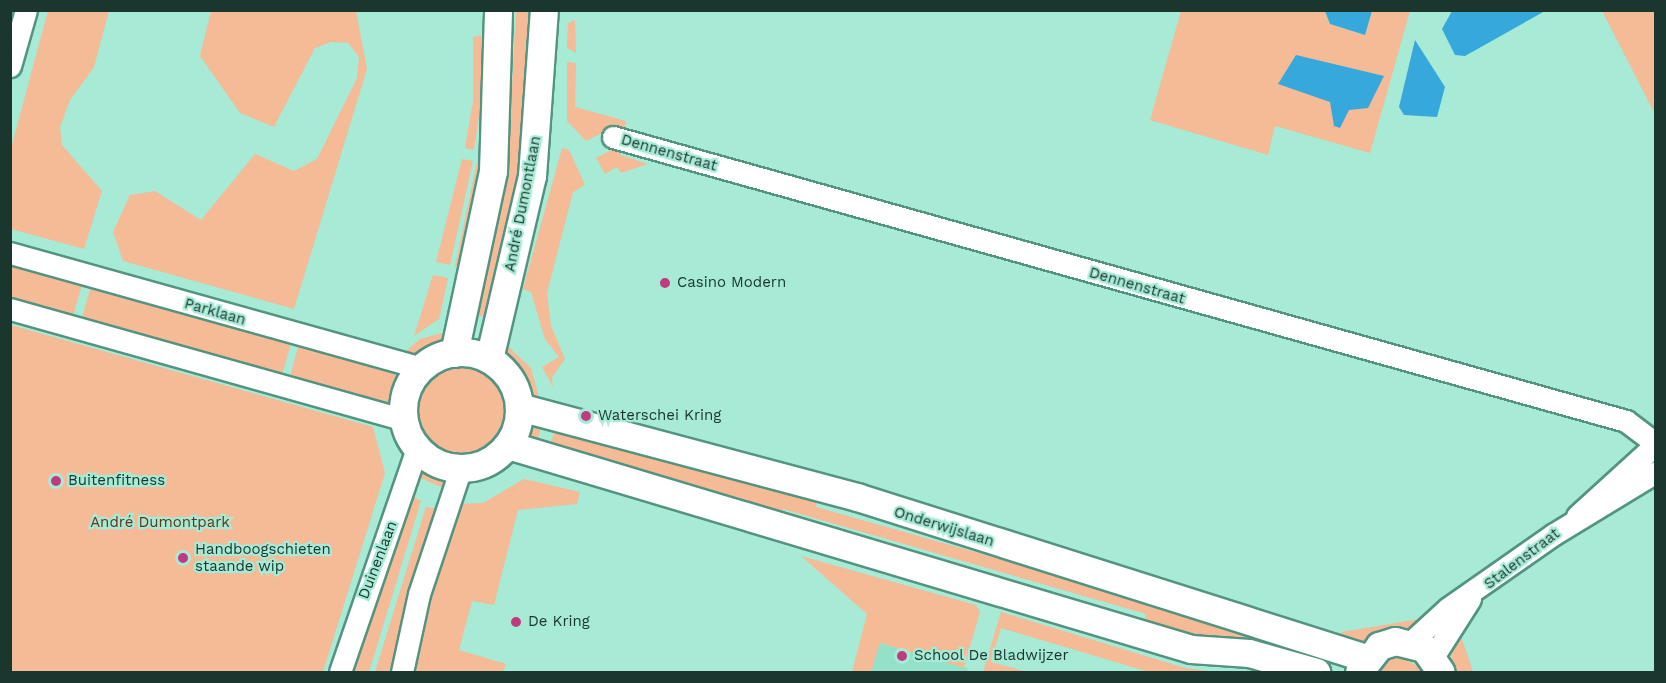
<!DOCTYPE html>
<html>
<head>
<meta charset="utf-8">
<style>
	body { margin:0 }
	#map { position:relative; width:1666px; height:683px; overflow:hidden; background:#a7ead5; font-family:"Work Sans",sans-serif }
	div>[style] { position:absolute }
	.built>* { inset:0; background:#94e1c9 }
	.green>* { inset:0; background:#f5ba96; transform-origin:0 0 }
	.round { border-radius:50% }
	.water>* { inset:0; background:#36a8dc }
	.roads { filter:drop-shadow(2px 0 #539481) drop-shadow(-2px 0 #539481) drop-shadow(0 2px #539481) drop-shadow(0 -2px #539481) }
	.minor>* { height:21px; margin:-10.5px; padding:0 10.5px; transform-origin:10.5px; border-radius:10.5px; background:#fff }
	.major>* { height:27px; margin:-13.5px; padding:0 13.5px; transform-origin:13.5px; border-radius:13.5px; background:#fff }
	.major>.ring { margin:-13.5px; padding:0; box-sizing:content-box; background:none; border:27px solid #fff; border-radius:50% }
	.dots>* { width:16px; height:16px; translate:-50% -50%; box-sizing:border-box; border:3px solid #a7ead5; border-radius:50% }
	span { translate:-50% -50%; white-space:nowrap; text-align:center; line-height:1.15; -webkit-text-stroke:4.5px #a7ead5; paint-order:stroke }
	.street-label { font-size:15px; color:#1a362e }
	.poi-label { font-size:15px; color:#1a362e }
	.left { translate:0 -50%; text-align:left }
	.park-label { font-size:15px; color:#603518 }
	.frame { position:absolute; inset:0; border:12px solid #1a362e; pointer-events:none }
</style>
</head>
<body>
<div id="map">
	<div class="built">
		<div style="clip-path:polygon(879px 643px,968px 668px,967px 672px,871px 672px)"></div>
	</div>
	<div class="green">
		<div style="clip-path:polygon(48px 11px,109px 11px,94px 67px,70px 100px,60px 127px,62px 145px,102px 191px,84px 249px,11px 229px,11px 148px)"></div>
		<div style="clip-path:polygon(211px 11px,356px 11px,367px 69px,294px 309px,123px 261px,113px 232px,130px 195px,155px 191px,201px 220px,255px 154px,294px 171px,317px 159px,357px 78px,359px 57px,348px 43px,331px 42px,315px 48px,274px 127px,240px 113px,200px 56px)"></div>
		<div style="clip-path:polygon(516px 11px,531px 11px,527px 127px,506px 265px,491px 319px,470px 313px,509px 145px)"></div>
		<div style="clip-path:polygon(1181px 11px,1325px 11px,1330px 24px,1365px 35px,1372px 11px,1410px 11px,1370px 153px,1275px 126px,1268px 155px,1150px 120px)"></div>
		<div style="clip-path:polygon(1602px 11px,1655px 11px,1655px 114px)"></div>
		<div style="clip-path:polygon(575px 20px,576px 53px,567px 48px,568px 23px)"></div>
		<div style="clip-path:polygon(484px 35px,480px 109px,474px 150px,465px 148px,473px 101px,473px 37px)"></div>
		<div style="clip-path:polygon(567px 62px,576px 63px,575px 107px,626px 121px,624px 130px,610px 129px,586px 141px,567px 121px)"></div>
		<div style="clip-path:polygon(562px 148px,569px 150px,585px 185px,573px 192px,547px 293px,551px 326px,565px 359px,552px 377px,553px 387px,542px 367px,559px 357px,545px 339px,531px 292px,523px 289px)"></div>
		<div style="clip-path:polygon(615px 148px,621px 155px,648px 164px,621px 173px,617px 167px,605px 174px,596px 158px)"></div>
		<div style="clip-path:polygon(462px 159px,473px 161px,450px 265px,436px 262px)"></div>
		<div style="clip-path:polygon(477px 162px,488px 168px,461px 268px,455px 267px)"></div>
		<div style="clip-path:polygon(10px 258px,83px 281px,73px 316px,11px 301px)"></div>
		<div style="clip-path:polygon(433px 275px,448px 278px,439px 319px,414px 336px)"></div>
		<div style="left:92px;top:283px;width:208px;height:38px;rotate:16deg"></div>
		<div style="clip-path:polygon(11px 325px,373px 427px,385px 473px,323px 672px,11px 672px)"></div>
		<div style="clip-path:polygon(453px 330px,445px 342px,417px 358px,399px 357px,420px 339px)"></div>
		<div style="clip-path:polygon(500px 339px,531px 368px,542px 408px,525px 395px,501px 352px)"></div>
		<div style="left:299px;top:343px;width:108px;height:37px;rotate:15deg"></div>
		<div class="round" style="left:416px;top:365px;width:90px;height:90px"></div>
		<div style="left:526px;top:418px;width:16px;height:22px;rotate:11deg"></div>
		<div style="clip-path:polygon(557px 425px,817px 500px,816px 507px,1317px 649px,1313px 663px,1196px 634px,1145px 620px,1146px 614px,783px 509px,781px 514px,548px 450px)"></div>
		<div style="clip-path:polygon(419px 461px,449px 475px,446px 489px,413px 475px)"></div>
		<div style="clip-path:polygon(524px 479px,580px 492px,577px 504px,518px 510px,494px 605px,472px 601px,459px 650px,506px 664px,503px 672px,411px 672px,455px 504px,483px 503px)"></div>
		<div style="clip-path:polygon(408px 494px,421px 501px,369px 672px,351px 672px)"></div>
		<div style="clip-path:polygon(654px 499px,732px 520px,729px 527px,652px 505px)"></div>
		<div style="clip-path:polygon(426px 507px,439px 509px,392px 672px,375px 672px)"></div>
		<div style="clip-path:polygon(801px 556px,976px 605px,980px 612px,964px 668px,880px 643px,871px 672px,852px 672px,867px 614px)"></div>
		<div style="clip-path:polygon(1001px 612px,1185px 668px,1217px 672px,1149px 672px,1001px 628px,991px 662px,1028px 672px,983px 672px)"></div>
		<div style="clip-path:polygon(1425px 618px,1417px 626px,1360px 642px,1339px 640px,1342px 632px)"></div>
		<div style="clip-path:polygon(1456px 633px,1461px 636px,1473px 672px,1456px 672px,1450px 665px)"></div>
		<div style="clip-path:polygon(1402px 656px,1425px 672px,1374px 672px,1382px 661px)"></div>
	</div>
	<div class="water">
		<div style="clip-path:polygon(1325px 11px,1372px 11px,1365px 35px,1330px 24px)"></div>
		<div style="clip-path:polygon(1452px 11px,1453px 10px,1545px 11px,1465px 56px,1455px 55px,1442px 29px)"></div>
		<div style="clip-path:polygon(1415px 40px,1445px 87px,1437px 117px,1404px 115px,1399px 107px)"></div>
		<div style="clip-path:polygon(1296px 55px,1384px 76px,1368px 108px,1349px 110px,1340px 128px,1334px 126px,1330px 102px,1278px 84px)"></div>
	</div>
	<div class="roads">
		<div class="minor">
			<div style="left:10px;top:66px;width:58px;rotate:-74.1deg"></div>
			<div style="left:613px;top:137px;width:1052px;rotate:15.66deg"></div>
			<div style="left:1626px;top:421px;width:38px;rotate:37deg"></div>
			<div style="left:10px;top:253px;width:427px;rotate:15.6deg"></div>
			<div style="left:10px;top:309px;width:409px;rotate:15.7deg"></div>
			<div style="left:1577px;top:516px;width:107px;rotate:-42.3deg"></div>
			<div style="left:1411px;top:642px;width:50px;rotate:-42.6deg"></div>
			<div style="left:1448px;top:608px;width:129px;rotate:-34.9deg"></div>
			<div style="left:1554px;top:534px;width:119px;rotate:-31.3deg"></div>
			<div style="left:1433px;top:657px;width:69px;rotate:-57.5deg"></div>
			<div style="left:340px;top:672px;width:237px;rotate:-71deg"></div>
			<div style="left:402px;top:672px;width:80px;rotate:-77.7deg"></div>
			<div style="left:419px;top:594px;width:133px;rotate:-71.6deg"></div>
		</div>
		<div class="major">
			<div class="ring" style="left:403px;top:352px;width:89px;height:89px"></div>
			<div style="left:454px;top:353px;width:186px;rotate:-77.9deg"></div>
			<div style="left:493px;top:171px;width:161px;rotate:-88.2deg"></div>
			<div style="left:489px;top:359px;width:188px;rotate:-76.8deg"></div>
			<div style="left:532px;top:176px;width:166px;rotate:-85.9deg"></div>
			<div style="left:519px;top:407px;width:350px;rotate:14.9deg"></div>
			<div style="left:857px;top:497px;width:534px;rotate:17.55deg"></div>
			<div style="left:508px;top:445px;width:713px;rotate:16.63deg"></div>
			<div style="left:1191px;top:649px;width:58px;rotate:3.9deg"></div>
			<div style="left:1249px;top:653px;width:70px;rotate:15.8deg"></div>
			<div style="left:1359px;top:672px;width:33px;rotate:-52deg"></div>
			<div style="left:1379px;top:646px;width:17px;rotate:-17deg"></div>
			<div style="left:1395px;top:641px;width:30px;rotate:14deg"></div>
			<div style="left:1424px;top:648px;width:29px;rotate:55deg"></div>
		</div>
	</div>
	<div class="dots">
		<div style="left:665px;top:283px;background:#bf3b7f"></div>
		<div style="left:586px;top:416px;background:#bf3b7f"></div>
		<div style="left:56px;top:481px;background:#bf3b7f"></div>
		<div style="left:183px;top:558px;background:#bf3b7f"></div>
		<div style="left:516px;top:622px;background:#bf3b7f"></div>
		<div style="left:902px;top:656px;background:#bf3b7f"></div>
	</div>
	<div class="street-label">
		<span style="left:669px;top:153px;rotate:16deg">Dennenstraat</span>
		<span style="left:523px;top:204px;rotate:-79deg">André Dumontlaan</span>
		<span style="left:1137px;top:286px;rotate:16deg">Dennenstraat</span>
		<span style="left:215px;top:312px;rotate:16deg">Parklaan</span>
		<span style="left:944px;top:527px;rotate:17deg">Onderwijslaan</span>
		<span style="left:1522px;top:559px;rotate:-37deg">Stalenstraat</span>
		<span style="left:378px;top:560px;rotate:-69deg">Duinenlaan</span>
	</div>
	<div class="poi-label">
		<span class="left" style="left:677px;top:283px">Casino Modern</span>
		<span class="left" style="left:598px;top:416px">Waterschei Kring</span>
		<span class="left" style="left:68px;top:481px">Buitenfitness</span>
		<span class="left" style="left:195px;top:558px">Handboogschieten<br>staande wip</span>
		<span class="left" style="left:528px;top:622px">De Kring</span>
		<span class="left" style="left:914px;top:656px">School De Bladwijzer</span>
	</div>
	<div class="park-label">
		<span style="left:160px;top:523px">André Dumontpark</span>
	</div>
	<div class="frame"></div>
</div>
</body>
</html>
